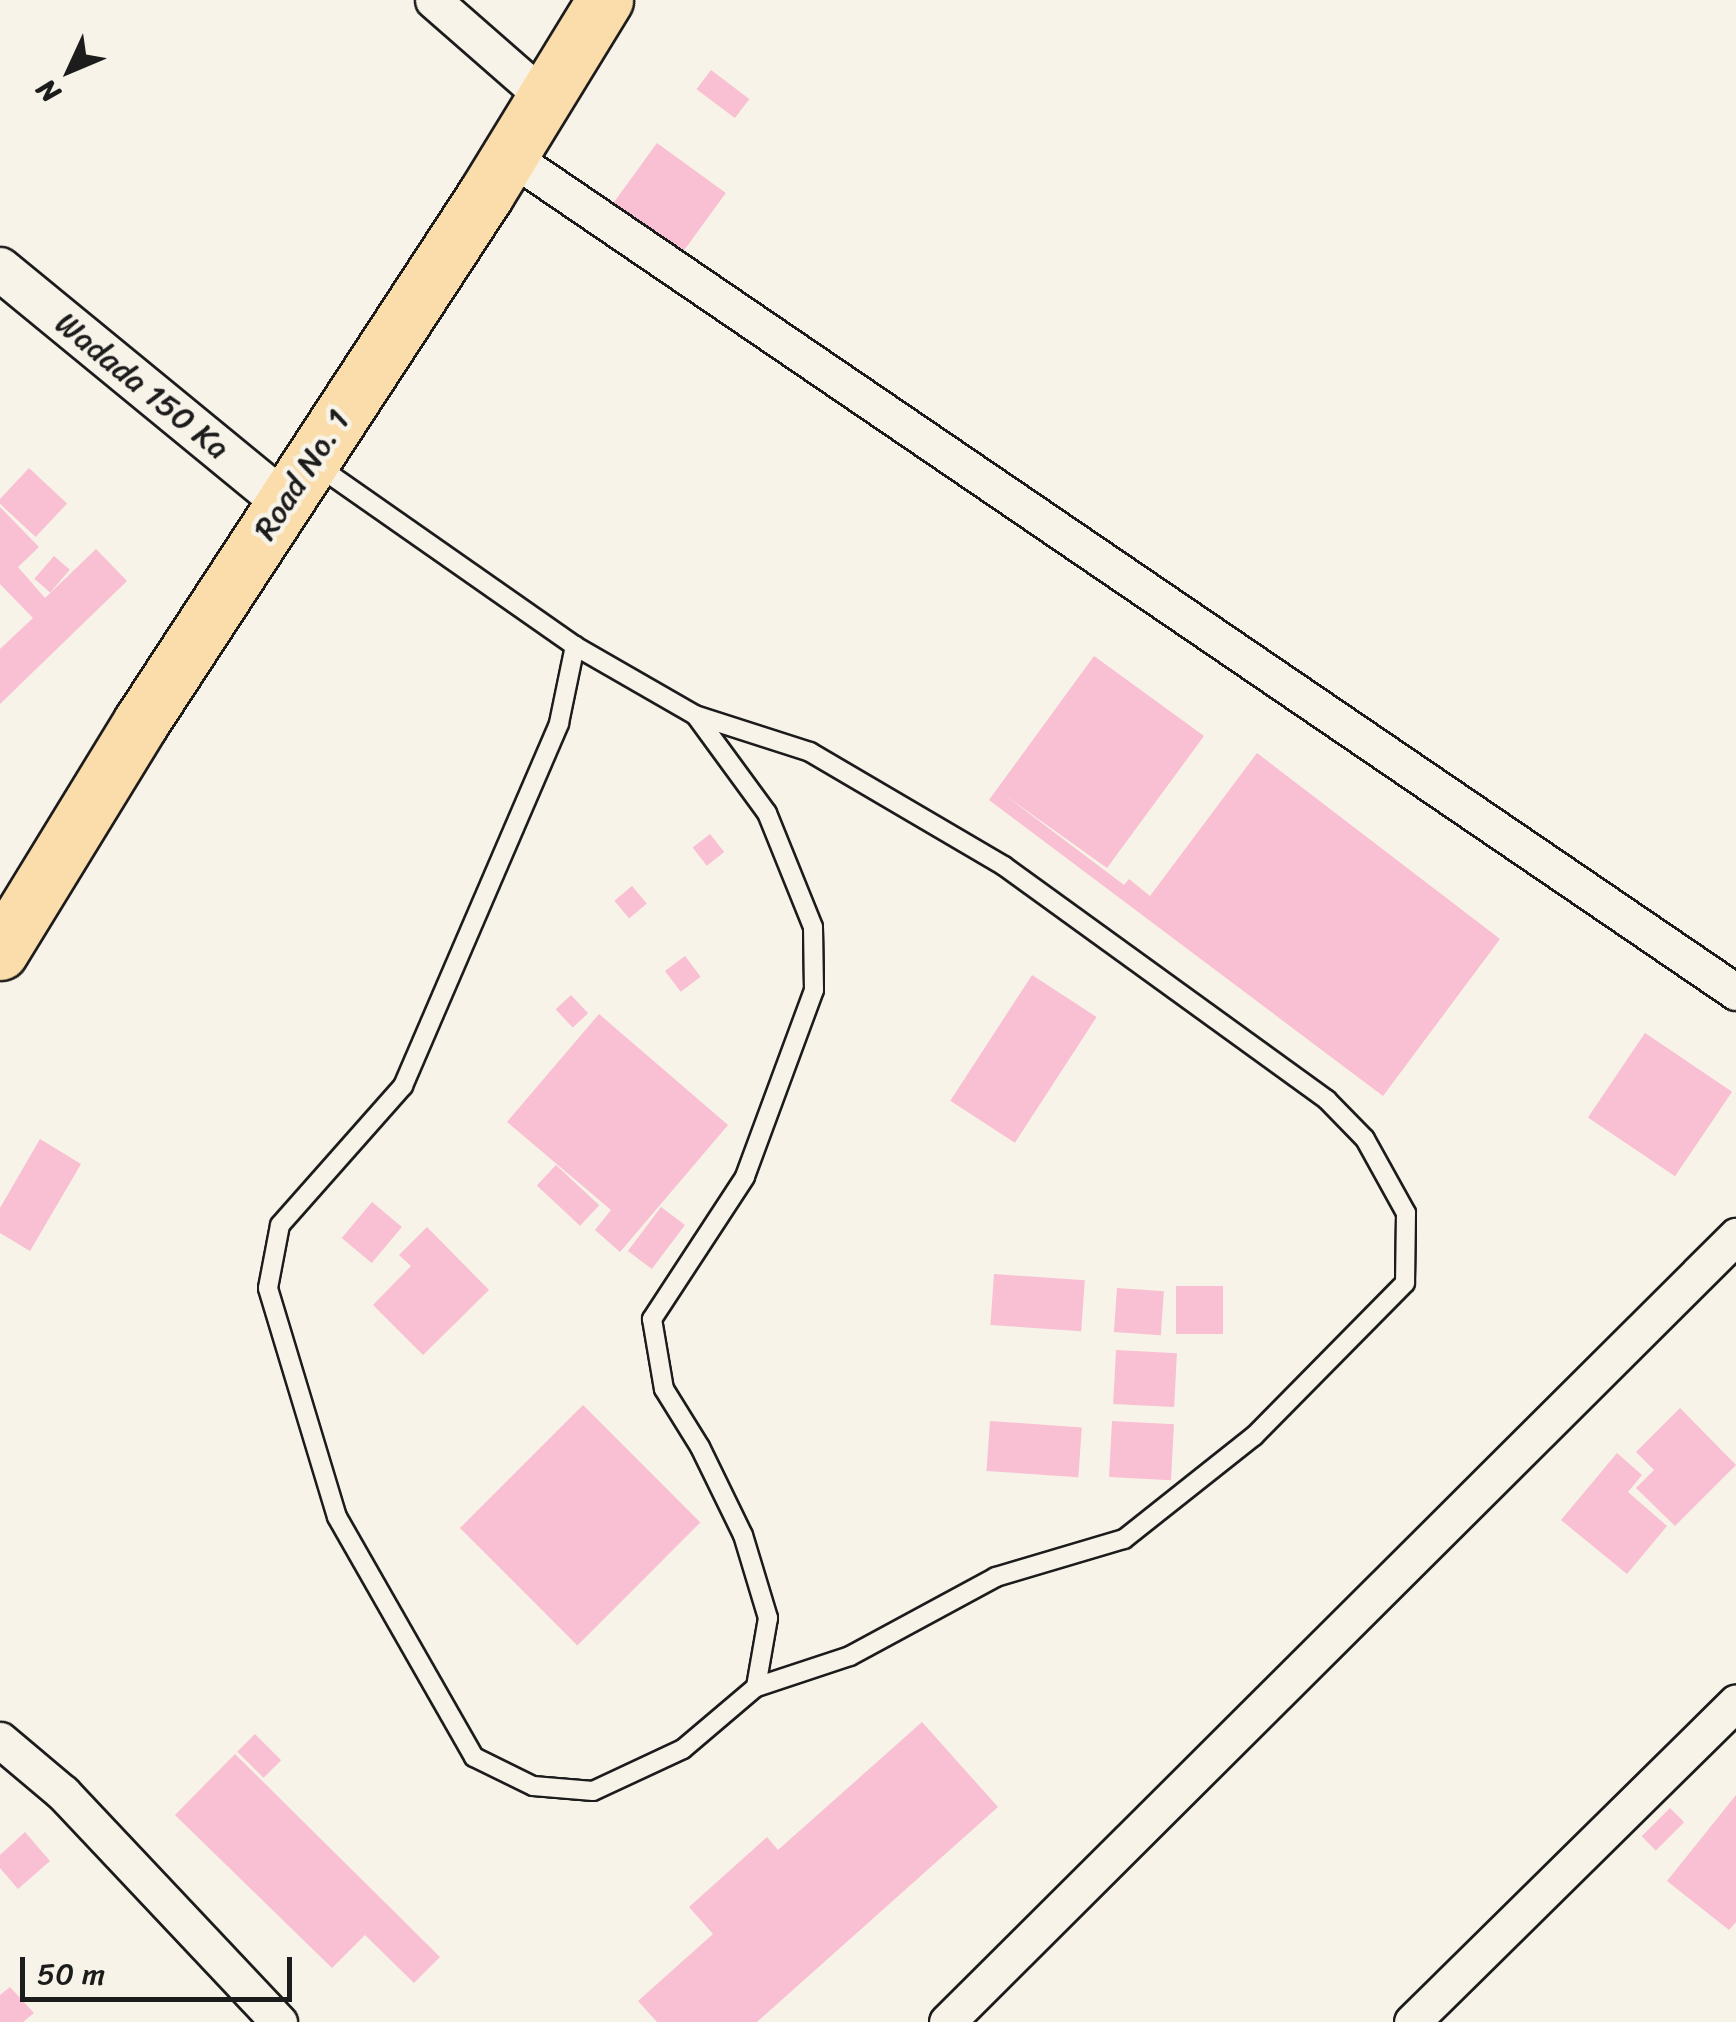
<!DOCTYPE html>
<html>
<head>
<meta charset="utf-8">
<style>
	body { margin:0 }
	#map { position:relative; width:1736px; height:2022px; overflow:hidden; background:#f7f3e8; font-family:Sriracha,sans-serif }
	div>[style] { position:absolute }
	.building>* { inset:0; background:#f9bfd2; transform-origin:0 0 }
	.roads { filter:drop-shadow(2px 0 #1c1c1c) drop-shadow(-2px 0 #1c1c1c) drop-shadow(0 2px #1c1c1c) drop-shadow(0 -2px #1c1c1c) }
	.service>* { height:18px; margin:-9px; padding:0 9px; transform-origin:9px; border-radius:9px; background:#f7f3e8 }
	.minor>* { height:35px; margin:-17.5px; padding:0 17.5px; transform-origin:17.5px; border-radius:17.5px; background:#f7f3e8 }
	.tertiary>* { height:42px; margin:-21px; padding:0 21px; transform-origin:21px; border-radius:21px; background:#f7f3e8 }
	.trunk>* { height:55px; margin:-27.5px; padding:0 27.5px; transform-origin:27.5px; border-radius:27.5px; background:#fbddab }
	span { translate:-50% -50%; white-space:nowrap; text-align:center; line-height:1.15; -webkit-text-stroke:9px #f7f3e8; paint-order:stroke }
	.street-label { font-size:32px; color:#1c1c1c }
	.north { position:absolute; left:20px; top:20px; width:100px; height:100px; -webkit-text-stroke:8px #f7f3e8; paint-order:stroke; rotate:226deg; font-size:28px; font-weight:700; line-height:40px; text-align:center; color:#1c1c1c }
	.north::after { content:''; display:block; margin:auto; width:35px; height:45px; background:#1c1c1c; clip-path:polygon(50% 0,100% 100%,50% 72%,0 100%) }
	.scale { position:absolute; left:20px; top:1957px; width:272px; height:45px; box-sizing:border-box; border:5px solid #1c1c1c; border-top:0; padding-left:12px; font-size:30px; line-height:35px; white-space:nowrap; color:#1c1c1c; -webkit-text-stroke:8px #f7f3e8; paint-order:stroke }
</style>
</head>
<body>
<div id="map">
	<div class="building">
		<div style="left:711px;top:70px;width:48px;height:24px;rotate:37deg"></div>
		<div style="left:657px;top:143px;width:85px;height:80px;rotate:36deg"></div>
		<div style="left:29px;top:468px;width:52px;height:46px;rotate:43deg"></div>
		<div style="clip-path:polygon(0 507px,39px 547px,18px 567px,45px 598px,96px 549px,127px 581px,0 704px,0 649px,33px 618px,0 584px)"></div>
		<div style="left:54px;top:556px;width:21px;height:30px;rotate:41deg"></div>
		<div style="clip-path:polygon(1094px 656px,1204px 736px,1107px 868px,1002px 793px,1124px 885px,1129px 879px,1150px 896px,1257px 753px,1500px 939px,1383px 1096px,989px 800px)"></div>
		<div style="left:710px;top:834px;width:23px;height:22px;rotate:52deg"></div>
		<div style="left:632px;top:886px;width:23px;height:23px;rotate:50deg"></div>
		<div style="left:685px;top:956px;width:26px;height:25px;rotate:53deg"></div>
		<div style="left:1032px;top:975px;width:77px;height:150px;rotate:33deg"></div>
		<div style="left:571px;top:995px;width:25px;height:21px;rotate:47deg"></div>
		<div style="clip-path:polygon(599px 1014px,728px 1125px,620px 1252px,595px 1230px,611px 1210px,507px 1122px)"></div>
		<div style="left:1645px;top:1033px;width:105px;height:102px;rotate:34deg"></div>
		<div style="clip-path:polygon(40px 1139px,81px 1164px,30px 1251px,0 1233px,0 1208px)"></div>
		<div style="left:556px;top:1165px;width:59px;height:28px;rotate:43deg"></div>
		<div style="left:372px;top:1202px;width:39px;height:47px;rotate:40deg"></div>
		<div style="left:661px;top:1207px;width:30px;height:55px;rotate:37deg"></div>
		<div style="clip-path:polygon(427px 1227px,489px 1290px,423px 1355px,373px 1305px,411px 1266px,399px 1255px)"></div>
		<div style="left:994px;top:1274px;width:91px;height:51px;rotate:4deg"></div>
		<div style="left:1176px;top:1286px;width:47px;height:48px"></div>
		<div style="left:1117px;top:1288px;width:47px;height:44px;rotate:4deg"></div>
		<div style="left:1116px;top:1350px;width:61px;height:54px;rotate:3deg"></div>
		<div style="left:583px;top:1405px;width:166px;height:174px;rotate:45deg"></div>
		<div style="clip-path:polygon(1680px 1408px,1736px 1465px,1675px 1526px,1636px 1488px,1654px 1470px,1636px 1452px)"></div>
		<div style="left:990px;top:1421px;width:92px;height:50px;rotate:4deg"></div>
		<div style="left:1112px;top:1421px;width:62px;height:56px;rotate:3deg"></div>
		<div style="clip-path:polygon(1617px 1453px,1642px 1475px,1628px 1492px,1667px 1526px,1627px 1574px,1561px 1520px)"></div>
		<div style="clip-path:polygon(922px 1722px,998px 1807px,757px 2022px,657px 2022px,638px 2001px,713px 1934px,689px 1907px,767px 1837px,778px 1850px)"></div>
		<div style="left:255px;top:1734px;width:37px;height:25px;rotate:45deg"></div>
		<div style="clip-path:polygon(235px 1754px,440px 1957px,414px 1983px,365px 1935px,332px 1968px,175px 1815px)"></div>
		<div style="clip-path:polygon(1736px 1795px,1736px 1922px,1729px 1930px,1667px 1881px)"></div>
		<div style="left:1670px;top:1808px;width:20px;height:40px;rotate:45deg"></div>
		<div style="clip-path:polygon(25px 1832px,50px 1861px,18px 1889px,0 1868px,0 1855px)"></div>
		<div style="clip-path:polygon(10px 1987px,34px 2013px,23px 2022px,0 2022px,0 1995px)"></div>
	</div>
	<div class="roads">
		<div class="service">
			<div style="left:315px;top:464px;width:317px;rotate:35deg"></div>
			<div style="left:575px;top:646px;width:138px;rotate:29.9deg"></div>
			<div style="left:695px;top:715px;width:121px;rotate:17.8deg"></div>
			<div style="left:810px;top:752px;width:225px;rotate:30.4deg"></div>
			<div style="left:1004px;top:866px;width:399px;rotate:35.9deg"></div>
			<div style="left:1327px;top:1100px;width:54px;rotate:45.7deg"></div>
			<div style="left:1365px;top:1139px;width:85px;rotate:61deg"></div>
			<div style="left:1406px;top:1213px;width:70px;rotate:90.8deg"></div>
			<div style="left:1405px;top:1283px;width:215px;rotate:134.6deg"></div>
			<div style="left:1254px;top:1436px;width:166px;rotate:141.6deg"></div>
			<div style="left:1124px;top:1539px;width:134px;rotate:163.5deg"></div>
			<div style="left:996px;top:1577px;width:166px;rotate:151.6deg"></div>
			<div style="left:850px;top:1656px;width:99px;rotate:161.7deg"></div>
			<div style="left:756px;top:1687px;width:96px;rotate:139.7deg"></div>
			<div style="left:683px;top:1749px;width:99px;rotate:155deg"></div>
			<div style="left:593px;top:1791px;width:60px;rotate:-175.2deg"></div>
			<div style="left:533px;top:1786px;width:66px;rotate:-153.8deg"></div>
			<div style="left:474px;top:1757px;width:276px;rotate:-119.7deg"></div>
			<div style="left:337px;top:1517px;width:239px;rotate:-106.8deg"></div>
			<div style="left:268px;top:1288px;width:64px;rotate:-79.2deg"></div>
			<div style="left:280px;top:1225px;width:186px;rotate:-48.5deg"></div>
			<div style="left:403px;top:1086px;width:395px;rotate:-66.7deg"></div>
			<div style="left:559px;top:723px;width:79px;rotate:-78.3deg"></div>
			<div style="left:696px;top:716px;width:120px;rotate:53.8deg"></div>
			<div style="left:767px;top:813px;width:123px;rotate:68deg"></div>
			<div style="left:813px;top:927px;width:63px;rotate:89.1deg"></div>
			<div style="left:814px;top:990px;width:199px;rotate:110.3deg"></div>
			<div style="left:745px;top:1177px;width:170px;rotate:123.2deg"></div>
			<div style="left:652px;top:1319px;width:71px;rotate:80.3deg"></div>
			<div style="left:664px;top:1389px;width:68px;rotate:58.2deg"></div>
			<div style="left:700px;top:1447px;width:98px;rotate:64deg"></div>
			<div style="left:743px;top:1535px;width:87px;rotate:73.2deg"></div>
			<div style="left:768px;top:1618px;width:70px;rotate:99.9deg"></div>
		</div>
		<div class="minor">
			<div style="left:433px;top:0;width:150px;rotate:41.2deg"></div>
			<div style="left:510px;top:156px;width:1484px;rotate:34.29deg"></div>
			<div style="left:0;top:1740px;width:82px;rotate:40.1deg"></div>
			<div style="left:63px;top:1793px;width:315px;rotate:46.7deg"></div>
			<div style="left:947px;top:2022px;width:1114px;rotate:-44.89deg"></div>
			<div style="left:1412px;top:2022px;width:455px;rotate:-44.6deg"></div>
		</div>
		<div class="tertiary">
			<div style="left:0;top:269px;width:367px;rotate:39.4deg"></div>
		</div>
		<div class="trunk">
			<div style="left:0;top:952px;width:270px;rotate:-58.5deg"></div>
			<div style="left:141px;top:722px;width:631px;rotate:-56.84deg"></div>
			<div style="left:486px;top:194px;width:228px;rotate:-58.5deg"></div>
		</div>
	</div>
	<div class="street-label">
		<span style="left:142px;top:386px;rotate:39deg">Wadada 150 Ka</span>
		<span style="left:302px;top:475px;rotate:-57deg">Road No. 1</span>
	</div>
	<div class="north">N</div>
	<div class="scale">50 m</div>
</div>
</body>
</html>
